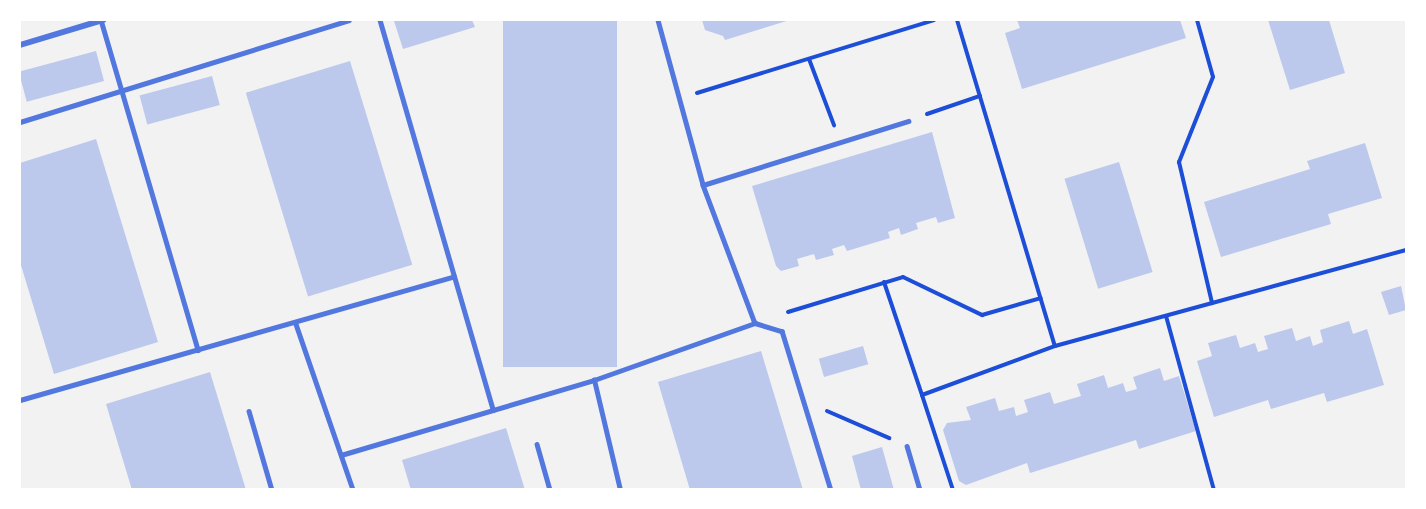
<!DOCTYPE html>
<html>
<head>
<meta charset="utf-8">
<style>
	body { margin:0 }
	#map { position:relative; width:1426px; height:509px; overflow:hidden; background:#f2f2f2; font-family:Ubuntu,sans-serif }
	div>[style] { position:absolute }
	.building>* { inset:0; background:#bdc9ec; transform-origin:0 0 }
	.path>* { height:4px; margin:-2px; padding:0 2px; transform-origin:2px; border-radius:2px; background:#1d4ed8 }
	.service>* { height:4.5px; margin:-2.25px; padding:0 2.25px; transform-origin:2.25px; border-radius:2.25px; background:#5277de }
	.minor>* { height:6px; margin:-3px; padding:0 3px; transform-origin:3px; border-radius:3px; background:#5277de }
	span { translate:-50% -50%; white-space:nowrap; text-align:center; line-height:1.15; -webkit-text-stroke:4.5px #fff; paint-order:stroke }
	.frame { position:absolute; inset:0; border:21px solid #fff; pointer-events:none }
</style>
</head>
<body>
<div id="map">
	<div class="building">
		<div style="clip-path:polygon(397px 20px,472px 20px,475px 27px,403px 49px,394px 21px)"></div>
		<div style="left:503px;top:20px;width:114px;height:347px"></div>
		<div style="clip-path:polygon(702px 20px,790px 20px,725px 40px,723px 36px,705px 30px)"></div>
		<div style="clip-path:polygon(1017px 20px,1180px 20px,1186px 38px,1022px 89px,1005px 33px,1020px 28px)"></div>
		<div style="clip-path:polygon(1268px 20px,1329px 20px,1345px 73px,1290px 90px)"></div>
		<div style="left:96px;top:51px;width:31px;height:80px;rotate:75deg"></div>
		<div style="left:350px;top:61px;width:213px;height:109px;rotate:73deg"></div>
		<div style="left:212px;top:76px;width:30px;height:75px;rotate:75deg"></div>
		<div style="clip-path:polygon(932px 132px,955px 218px,938px 223px,936px 217px,916px 223px,918px 229px,901px 235px,899px 228px,888px 232px,890px 238px,847px 251px,844px 245px,832px 249px,834px 255px,816px 260px,814px 254px,797px 259px,799px 266px,781px 271px,776px 266px,752px 186px)"></div>
		<div style="clip-path:polygon(96px 139px,158px 342px,54px 374px,20px 262px,20px 163px)"></div>
		<div style="clip-path:polygon(1365px 143px,1382px 198px,1328px 214px,1331px 224px,1221px 257px,1204px 202px,1310px 169px,1307px 161px)"></div>
		<div style="left:1119px;top:162px;width:115px;height:57px;rotate:73deg"></div>
		<div style="clip-path:polygon(1401px 286px,1406px 310px,1389px 315px,1381px 292px)"></div>
		<div style="clip-path:polygon(1349px 321px,1353px 334px,1367px 329px,1384px 385px,1327px 402px,1324px 393px,1271px 409px,1268px 400px,1214px 417px,1197px 361px,1212px 356px,1208px 343px,1236px 335px,1240px 348px,1255px 343px,1258px 352px,1268px 349px,1264px 336px,1292px 328px,1296px 341px,1310px 336px,1313px 346px,1323px 342px,1320px 330px)"></div>
		<div style="left:863px;top:346px;width:19px;height:46px;rotate:74deg"></div>
		<div style="clip-path:polygon(761px 351px,803px 490px,690px 490px,658px 382px)"></div>
		<div style="clip-path:polygon(1160px 368px,1164px 381px,1179px 376px,1196px 431px,1139px 449px,1136px 440px,1030px 473px,1027px 463px,966px 485px,959px 481px,943px 430px,947px 423px,971px 420px,966px 407px,995px 398px,999px 411px,1014px 407px,1016px 416px,1028px 412px,1024px 400px,1050px 392px,1054px 404px,1081px 396px,1077px 384px,1104px 375px,1108px 388px,1123px 383px,1126px 392px,1137px 389px,1133px 377px)"></div>
		<div style="clip-path:polygon(210px 372px,246px 490px,132px 490px,106px 404px)"></div>
		<div style="clip-path:polygon(506px 428px,525px 490px,411px 490px,402px 460px)"></div>
		<div style="clip-path:polygon(882px 447px,894px 490px,861px 490px,852px 456px)"></div>
	</div>
	<div class="path">
		<div style="left:957px;top:20px;width:340px;rotate:73.3deg"></div>
		<div style="left:1197px;top:20px;width:59px;rotate:74.3deg"></div>
		<div style="left:1213px;top:77px;width:92px;rotate:111.8deg"></div>
		<div style="left:1179px;top:162px;width:145px;rotate:76.8deg"></div>
		<div style="left:809px;top:59px;width:71px;rotate:69.3deg"></div>
		<div style="left:697px;top:93px;width:248px;rotate:-17.1deg"></div>
		<div style="left:927px;top:114px;width:56px;rotate:-18.8deg"></div>
		<div style="left:884px;top:282px;width:119px;rotate:71.4deg"></div>
		<div style="left:788px;top:312px;width:120px;rotate:-16.9deg"></div>
		<div style="left:903px;top:277px;width:88px;rotate:25.7deg"></div>
		<div style="left:982px;top:315px;width:61px;rotate:-16.1deg"></div>
		<div style="left:1166px;top:316px;width:180px;rotate:74.6deg"></div>
		<div style="left:827px;top:411px;width:68px;rotate:23.5deg"></div>
		<div style="left:953px;top:490px;width:100px;rotate:-108.1deg"></div>
		<div style="left:922px;top:395px;width:142px;rotate:-20.2deg"></div>
		<div style="left:1055px;top:346px;width:364px;rotate:-15.3deg"></div>
	</div>
	<div class="service">
		<div style="left:101px;top:20px;width:344px;rotate:73.6deg"></div>
		<div style="left:380px;top:20px;width:406px;rotate:73.8deg"></div>
		<div style="left:658px;top:20px;width:171px;rotate:74.7deg"></div>
		<div style="left:703px;top:185px;width:147px;rotate:69.4deg"></div>
		<div style="left:20px;top:122px;width:344px;rotate:-17.2deg"></div>
		<div style="left:703px;top:185px;width:215px;rotate:-17.3deg"></div>
		<div style="left:296px;top:324px;width:176px;rotate:71deg"></div>
		<div style="left:20px;top:400px;width:451px;rotate:-15.9deg"></div>
		<div style="left:249px;top:411px;width:82px;rotate:73.8deg"></div>
		<div style="left:537px;top:444px;width:48px;rotate:74.2deg"></div>
		<div style="left:907px;top:446px;width:46px;rotate:73.5deg"></div>
		<div style="left:341px;top:455px;width:264px;rotate:-16.5deg"></div>
		<div style="left:620px;top:490px;width:113px;rotate:-103.3deg"></div>
		<div style="left:594px;top:380px;width:171px;rotate:-19.5deg"></div>
		<div style="left:755px;top:323px;width:28px;rotate:17deg"></div>
		<div style="left:782px;top:331px;width:166px;rotate:72.9deg"></div>
	</div>
	<div class="minor">
		<div style="left:20px;top:45px;width:87px;rotate:-16.8deg"></div>
	</div>
	<div class="frame"></div>
</div>
</body>
</html>
